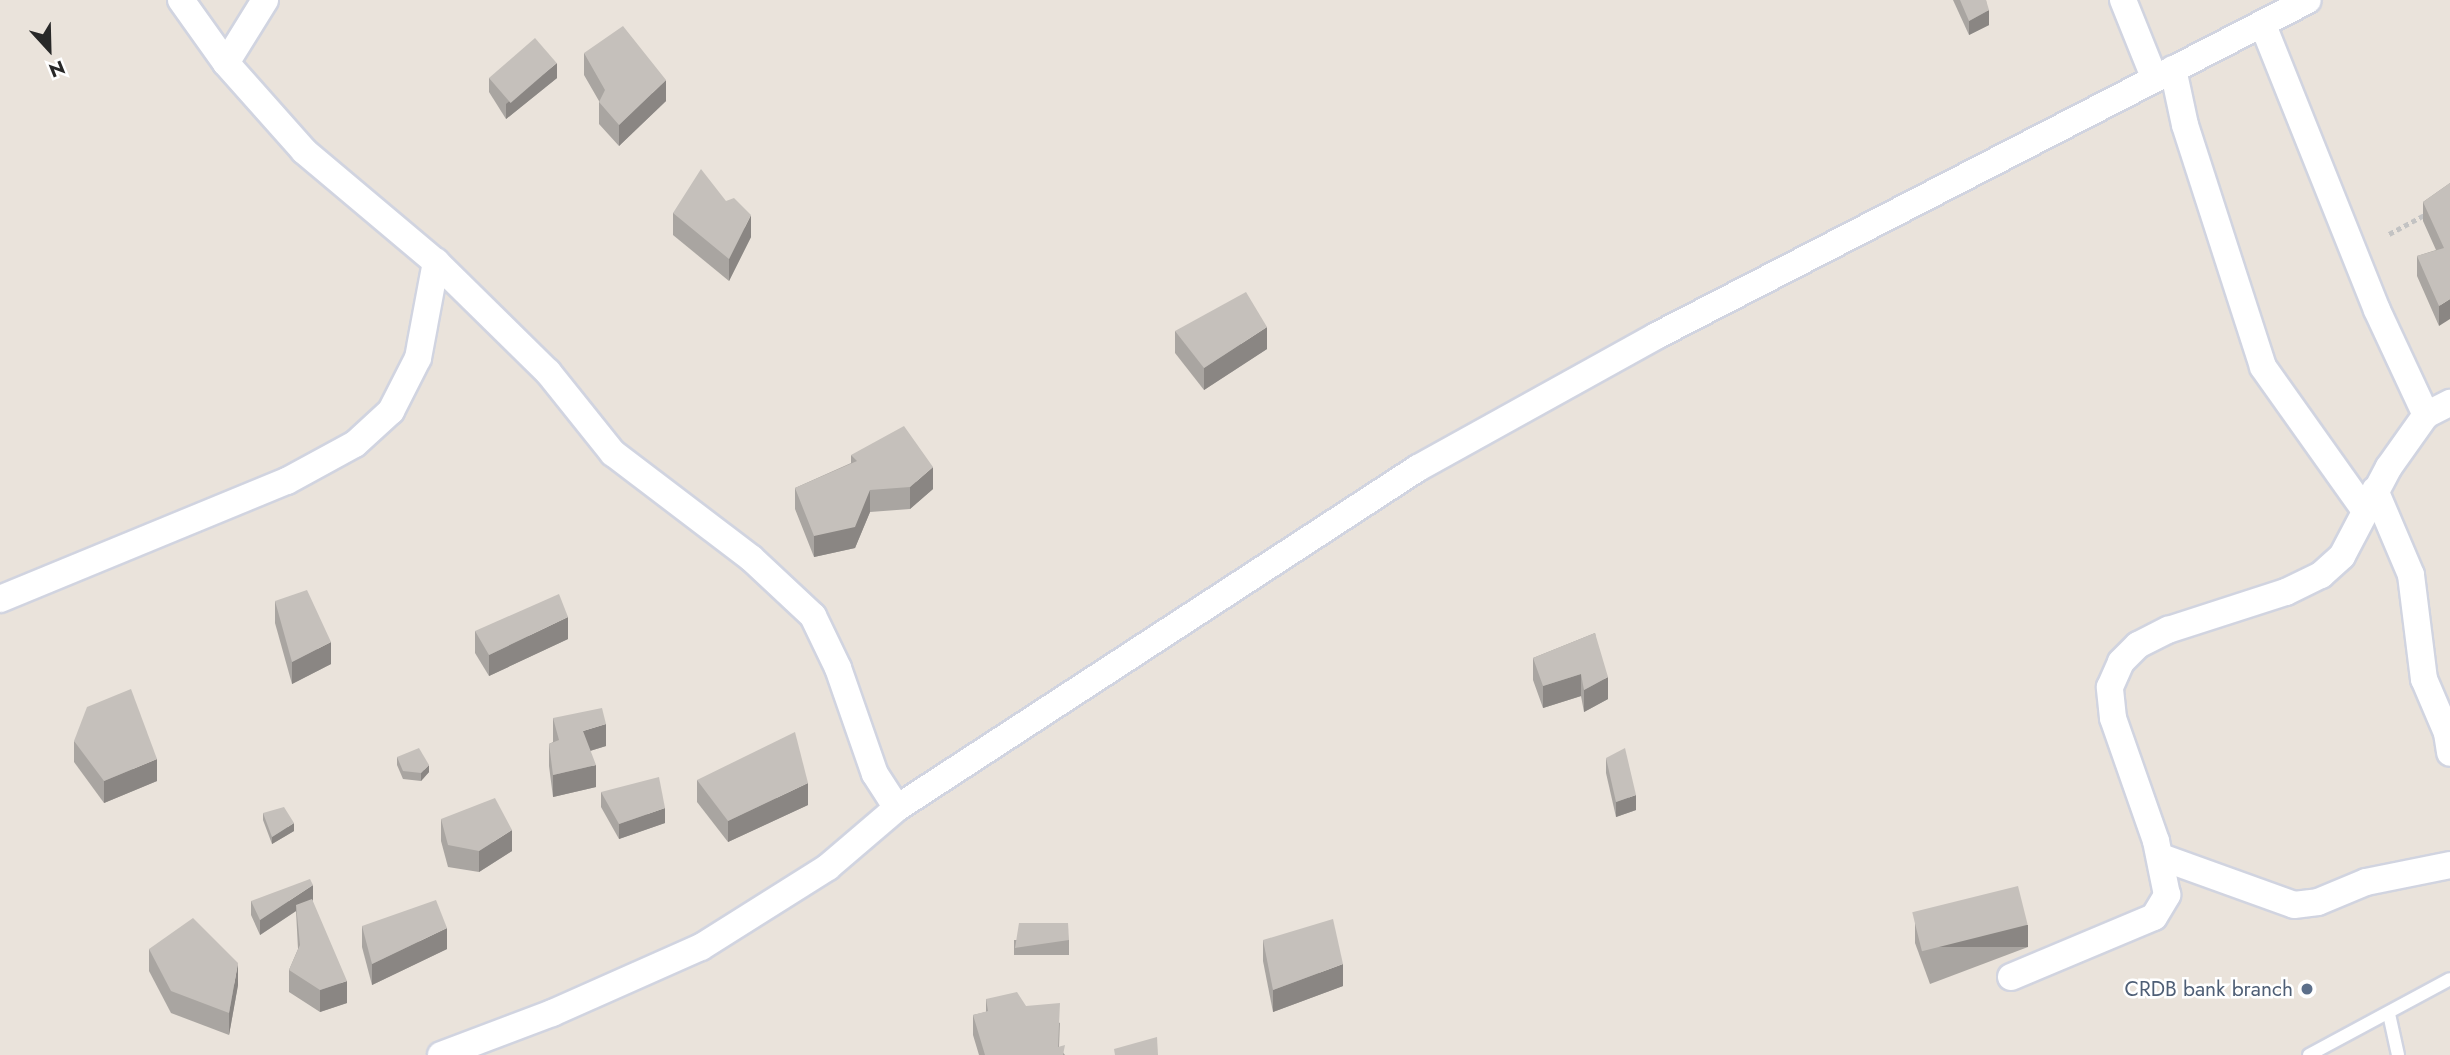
<!DOCTYPE html>
<html>
<head>
<meta charset="utf-8">
<style>
	body { margin:0 }
	#map { position:relative; width:2450px; height:1055px; overflow:hidden; background:#eae3db; font-family:Jost,sans-serif }
	div>[style] { position:absolute }
	.path>* { height:4.5px; margin-top:-2.25px; transform-origin:0; background:repeating-linear-gradient(90deg,#c3c3c3 0 5px,transparent 0 8.5px) }
	.roads { filter:drop-shadow(2px 0 #d1d4e0) drop-shadow(-2px 0 #d1d4e0) drop-shadow(0 2px #d1d4e0) drop-shadow(0 -2px #d1d4e0) }
	.lane>* { height:12px; margin:-6px; padding:0 6px; transform-origin:6px; border-radius:6px; background:#fff }
	.street>* { height:26px; margin:-13px; padding:0 13px; transform-origin:13px; border-radius:13px; background:#fff }
	.wall>* { inset:0; background:#a9a5a1; transform-origin:0 0 }
	.shaded-wall>* { inset:0; background:#8a8683; transform-origin:0 0 }
	.building>* { inset:0; background:#c5c0bb; transform-origin:0 0 }
	.dots>* { width:19px; height:19px; translate:-50% -50%; box-sizing:border-box; border:4px solid #fff; border-radius:50% }
	span { translate:-50% -50%; white-space:nowrap; text-align:center; line-height:1.15; -webkit-text-stroke:5px #fff; paint-order:stroke }
	.service-label { font-size:21px; color:#4e5e75 }
	.right { translate:-100% -50%; text-align:right }
	.north { position:absolute; left:14px; top:14px; width:70px; height:70px; -webkit-text-stroke:5px #fff; paint-order:stroke; rotate:158deg; font-size:19px; font-weight:700; line-height:28px; text-align:center; color:#282828 }
	.north::after { content:''; display:block; margin:auto; width:24px; height:32px; background:#282828; clip-path:polygon(50% 0,100% 100%,50% 72%,0 100%) }
</style>
</head>
<body>
<div id="map">
	<div class="path">
		<div style="left:2389px;top:234px;width:44px;rotate:-28.3deg"></div>
	</div>
	<div class="roads">
		<div class="lane">
			<div style="left:2389px;top:1014px;width:42px;rotate:77.6deg"></div>
			<div style="left:2309px;top:1055px;width:160px;rotate:-28.3deg"></div>
		</div>
		<div class="street">
			<div style="left:181px;top:0;width:77px;rotate:54.5deg"></div>
			<div style="left:226px;top:63px;width:118px;rotate:48.4deg"></div>
			<div style="left:304px;top:151px;width:172px;rotate:40.1deg"></div>
			<div style="left:436px;top:262px;width:157px;rotate:44.5deg"></div>
			<div style="left:548px;top:372px;width:104px;rotate:51.3deg"></div>
			<div style="left:613px;top:453px;width:173px;rotate:37.3deg"></div>
			<div style="left:751px;top:558px;width:85px;rotate:43.1deg"></div>
			<div style="left:813px;top:616px;width:58px;rotate:64.3deg"></div>
			<div style="left:838px;top:668px;width:112px;rotate:70.8deg"></div>
			<div style="left:875px;top:774px;width:40px;rotate:57.1deg"></div>
			<div style="left:2123px;top:0;width:83px;rotate:68.1deg"></div>
			<div style="left:2263px;top:25px;width:307px;rotate:68.2deg"></div>
			<div style="left:2377px;top:310px;width:116px;rotate:65deg"></div>
			<div style="left:226px;top:63px;width:74px;rotate:-58.2deg"></div>
			<div style="left:2173px;top:69px;width:57px;rotate:77.9deg"></div>
			<div style="left:2185px;top:125px;width:254px;rotate:72.1deg"></div>
			<div style="left:2263px;top:367px;width:174px;rotate:54.6deg"></div>
			<div style="left:2375px;top:490px;width:92px;rotate:67deg"></div>
			<div style="left:2411px;top:575px;width:105px;rotate:82.9deg"></div>
			<div style="left:2424px;top:679px;width:59px;rotate:66.9deg"></div>
			<div style="left:2447px;top:733px;width:20px;rotate:81deg"></div>
			<div style="left:0;top:599px;width:310px;rotate:-22.4deg"></div>
			<div style="left:287px;top:481px;width:77px;rotate:-28.6deg"></div>
			<div style="left:355px;top:444px;width:49px;rotate:-42.5deg"></div>
			<div style="left:391px;top:411px;width:59px;rotate:-63deg"></div>
			<div style="left:418px;top:358px;width:98px;rotate:-79.4deg"></div>
			<div style="left:2161px;top:857px;width:141px;rotate:19.8deg"></div>
			<div style="left:2294px;top:905px;width:24px;rotate:-7deg"></div>
			<div style="left:2318px;top:902px;width:52px;rotate:-22.6deg"></div>
			<div style="left:2366px;top:882px;width:86px;rotate:-11.4deg"></div>
			<div style="left:2011px;top:977px;width:155px;rotate:-22.8deg"></div>
			<div style="left:2154px;top:917px;width:26px;rotate:-59deg"></div>
			<div style="left:2167px;top:895px;width:55px;rotate:-101.5deg"></div>
			<div style="left:2156px;top:841px;width:130px;rotate:-109.3deg"></div>
			<div style="left:2113px;top:718px;width:31px;rotate:-96deg"></div>
			<div style="left:2110px;top:687px;width:27px;rotate:-66deg"></div>
			<div style="left:2121px;top:662px;width:24px;rotate:-45deg"></div>
			<div style="left:2138px;top:645px;width:34px;rotate:-27deg"></div>
			<div style="left:2168px;top:630px;width:124px;rotate:-17.9deg"></div>
			<div style="left:2286px;top:592px;width:39px;rotate:-26deg"></div>
			<div style="left:2321px;top:575px;width:28px;rotate:-42deg"></div>
			<div style="left:2342px;top:556px;width:101px;rotate:-62.2deg"></div>
			<div style="left:2389px;top:467px;width:64px;rotate:-54.6deg"></div>
			<div style="left:2426px;top:415px;width:27px;rotate:-27deg"></div>
			<div style="left:441px;top:1055px;width:119px;rotate:-20.7deg"></div>
			<div style="left:552px;top:1013px;width:163px;rotate:-23.9deg"></div>
			<div style="left:701px;top:947px;width:150px;rotate:-32.2deg"></div>
			<div style="left:828px;top:867px;width:91px;rotate:-40.5deg"></div>
			<div style="left:897px;top:808px;width:622px;rotate:-33.13deg"></div>
			<div style="left:1418px;top:468px;width:272px;rotate:-29deg"></div>
			<div style="left:1656px;top:336px;width:733px;rotate:-27.26deg"></div>
		</div>
	</div>
	<div class="wall">
		<div style="clip-path:polygon(1953px 0,1986px 0,1989px 25px,1969px 35px)"></div>
		<div style="clip-path:polygon(584px 53px,666px 101px,619px 146px,599px 124px,599px 101px,584px 75px)"></div>
		<div style="clip-path:polygon(489px 78px,557px 78px,506px 119px,489px 92px)"></div>
		<div style="clip-path:polygon(2450px 183px,2439px 326px,2417px 276px,2417px 256px,2436px 250px,2423px 221px,2423px 202px)"></div>
		<div style="clip-path:polygon(726px 201px,751px 237px,729px 281px,673px 235px,673px 213px)"></div>
		<div style="clip-path:polygon(1175px 331px,1267px 349px,1204px 390px,1175px 353px)"></div>
		<div style="clip-path:polygon(851px 455px,933px 489px,910px 509px,870px 512px,855px 548px,814px 557px,795px 509px,795px 488px,851px 463px)"></div>
		<div style="clip-path:polygon(275px 601px,331px 664px,292px 684px,275px 623px)"></div>
		<div style="clip-path:polygon(475px 631px,568px 639px,489px 676px,475px 653px)"></div>
		<div style="clip-path:polygon(1595px 633px,1608px 699px,1584px 712px,1581px 696px,1543px 708px,1533px 680px,1533px 658px)"></div>
		<div style="clip-path:polygon(553px 718px,606px 746px,590px 751px,596px 787px,553px 797px,549px 766px,549px 744px,553px 742px)"></div>
		<div style="clip-path:polygon(74px 741px,157px 781px,104px 803px,74px 762px)"></div>
		<div style="clip-path:polygon(397px 757px,429px 772px,421px 781px,403px 779px,397px 765px)"></div>
		<div style="clip-path:polygon(1606px 758px,1636px 810px,1616px 817px,1606px 773px)"></div>
		<div style="clip-path:polygon(697px 780px,808px 805px,728px 842px,697px 802px)"></div>
		<div style="clip-path:polygon(601px 792px,665px 823px,619px 839px,601px 807px)"></div>
		<div style="clip-path:polygon(263px 813px,294px 831px,272px 844px,263px 820px)"></div>
		<div style="clip-path:polygon(441px 819px,512px 851px,479px 872px,448px 867px,441px 841px)"></div>
		<div style="clip-path:polygon(312px 900px,347px 1003px,320px 1012px,289px 992px,289px 970px,298px 949px,296px 911px,260px 935px,251px 915px,251px 901px,313px 900px)"></div>
		<div style="clip-path:polygon(1915px 921px,2028px 947px,1930px 984px,1915px 943px)"></div>
		<div style="clip-path:polygon(362px 926px,447px 949px,372px 985px,362px 947px)"></div>
		<div style="left:1069px;top:940px;width:15px;height:55px;rotate:90deg"></div>
		<div style="clip-path:polygon(1263px 940px,1343px 986px,1273px 1012px,1263px 961px)"></div>
		<div style="clip-path:polygon(149px 949px,238px 985px,229px 1035px,171px 1013px,149px 971px)"></div>
		<div style="clip-path:polygon(986px 999px,1026px 1006px,1060px 1023px,1059px 1047px,1065px 1055px,979px 1055px,973px 1035px,973px 1015px,986px 1012px)"></div>
	</div>
	<div class="shaded-wall">
		<div style="clip-path:polygon(1989px 10px,1989px 25px,1969px 35px,1969px 21px)"></div>
		<div style="clip-path:polygon(557px 63px,557px 78px,506px 119px,506px 104px)"></div>
		<div style="clip-path:polygon(666px 80px,666px 101px,619px 146px,619px 125px)"></div>
		<div style="clip-path:polygon(751px 215px,751px 237px,729px 281px,729px 259px)"></div>
		<div style="clip-path:polygon(2450px 299px,2450px 319px,2439px 326px,2439px 306px)"></div>
		<div style="clip-path:polygon(1267px 327px,1267px 349px,1204px 390px,1204px 368px)"></div>
		<div style="clip-path:polygon(933px 467px,933px 489px,910px 509px,910px 487px)"></div>
		<div style="clip-path:polygon(870px 490px,870px 512px,855px 548px,814px 557px,814px 536px)"></div>
		<div style="clip-path:polygon(568px 617px,568px 639px,489px 676px,489px 655px)"></div>
		<div style="clip-path:polygon(331px 642px,331px 664px,292px 684px,292px 662px)"></div>
		<div style="clip-path:polygon(1581px 674px,1581px 696px,1543px 708px,1543px 686px)"></div>
		<div style="clip-path:polygon(1608px 677px,1608px 699px,1584px 712px,1584px 690px)"></div>
		<div style="clip-path:polygon(606px 724px,606px 746px,583px 753px,583px 731px)"></div>
		<div style="clip-path:polygon(157px 759px,157px 781px,104px 803px,104px 781px)"></div>
		<div style="clip-path:polygon(429px 765px,429px 772px,421px 781px,421px 773px)"></div>
		<div style="clip-path:polygon(596px 765px,596px 787px,553px 797px,553px 775px)"></div>
		<div style="clip-path:polygon(808px 783px,808px 805px,728px 842px,728px 821px)"></div>
		<div style="clip-path:polygon(1636px 795px,1636px 810px,1616px 817px,1616px 802px)"></div>
		<div style="clip-path:polygon(665px 808px,665px 823px,619px 839px,619px 824px)"></div>
		<div style="clip-path:polygon(294px 823px,294px 831px,272px 844px,272px 837px)"></div>
		<div style="clip-path:polygon(512px 830px,512px 851px,479px 872px,479px 851px)"></div>
		<div style="clip-path:polygon(313px 885px,313px 900px,297px 911px,296px 905px,296px 911px,260px 935px,260px 920px)"></div>
		<div style="left:2028px;top:925px;width:22px;height:105px;rotate:90deg"></div>
		<div style="clip-path:polygon(447px 928px,447px 949px,372px 985px,372px 964px)"></div>
		<div style="clip-path:polygon(238px 963px,238px 985px,229px 1035px,229px 1013px)"></div>
		<div style="clip-path:polygon(1343px 964px,1343px 986px,1273px 1012px,1273px 990px)"></div>
		<div style="clip-path:polygon(347px 981px,347px 1003px,320px 1012px,320px 990px)"></div>
	</div>
	<div class="building">
		<div style="clip-path:polygon(1960px 0,1986px 0,1989px 10px,1969px 21px)"></div>
		<div style="clip-path:polygon(623px 26px,666px 80px,619px 125px,599px 102px,605px 90px,584px 53px)"></div>
		<div style="left:535px;top:38px;width:33px;height:61px;rotate:49deg"></div>
		<div style="clip-path:polygon(701px 169px,726px 201px,734px 198px,751px 215px,729px 259px,673px 213px)"></div>
		<div style="clip-path:polygon(2450px 183px,2450px 299px,2439px 306px,2417px 256px,2444px 248px,2423px 202px)"></div>
		<div style="clip-path:polygon(1246px 292px,1267px 327px,1204px 368px,1175px 331px)"></div>
		<div style="clip-path:polygon(904px 426px,933px 467px,910px 487px,870px 490px,855px 527px,814px 536px,795px 488px,857px 461px,851px 455px)"></div>
		<div style="clip-path:polygon(307px 590px,331px 642px,292px 662px,275px 601px)"></div>
		<div style="clip-path:polygon(559px 594px,568px 617px,489px 655px,475px 631px)"></div>
		<div style="clip-path:polygon(1595px 633px,1608px 677px,1584px 690px,1581px 674px,1543px 686px,1533px 658px)"></div>
		<div style="clip-path:polygon(131px 689px,157px 759px,104px 781px,74px 741px,87px 707px)"></div>
		<div style="clip-path:polygon(602px 708px,606px 724px,583px 731px,596px 765px,553px 775px,549px 744px,559px 740px,553px 718px)"></div>
		<div style="clip-path:polygon(795px 732px,808px 783px,728px 821px,697px 780px)"></div>
		<div style="clip-path:polygon(419px 748px,429px 765px,421px 773px,403px 771px,397px 757px)"></div>
		<div style="clip-path:polygon(1625px 748px,1636px 795px,1616px 802px,1606px 758px)"></div>
		<div style="clip-path:polygon(659px 777px,665px 808px,619px 824px,601px 792px)"></div>
		<div style="clip-path:polygon(495px 798px,512px 830px,479px 851px,448px 845px,441px 819px)"></div>
		<div style="clip-path:polygon(284px 807px,294px 823px,272px 837px,263px 813px)"></div>
		<div style="clip-path:polygon(310px 879px,313px 885px,260px 920px,251px 901px)"></div>
		<div style="left:2018px;top:886px;width:40px;height:109px;rotate:76deg"></div>
		<div style="clip-path:polygon(312px 899px,347px 981px,320px 990px,289px 970px,300px 945px,296px 905px)"></div>
		<div style="clip-path:polygon(436px 900px,447px 928px,372px 964px,362px 926px)"></div>
		<div style="clip-path:polygon(193px 918px,238px 963px,229px 1013px,171px 991px,149px 949px)"></div>
		<div style="clip-path:polygon(1333px 919px,1343px 964px,1273px 990px,1263px 940px)"></div>
		<div style="clip-path:polygon(1019px 923px,1068px 923px,1069px 940px,1015px 948px)"></div>
		<div style="clip-path:polygon(1017px 992px,1026px 1006px,1060px 1003px,1058px 1047px,1065px 1045px,1063px 1055px,985px 1055px,973px 1015px,988px 1011px,986px 999px)"></div>
		<div style="clip-path:polygon(1157px 1037px,1158px 1055px,1115px 1055px,1114px 1049px)"></div>
	</div>
	<div class="dots">
		<div style="left:2307px;top:989px;background:#5c6f8a"></div>
	</div>
	<div class="service-label">
		<span class="right" style="left:2293px;top:989px">CRDB bank branch</span>
	</div>
	<div class="north">N</div>
</div>
</body>
</html>
